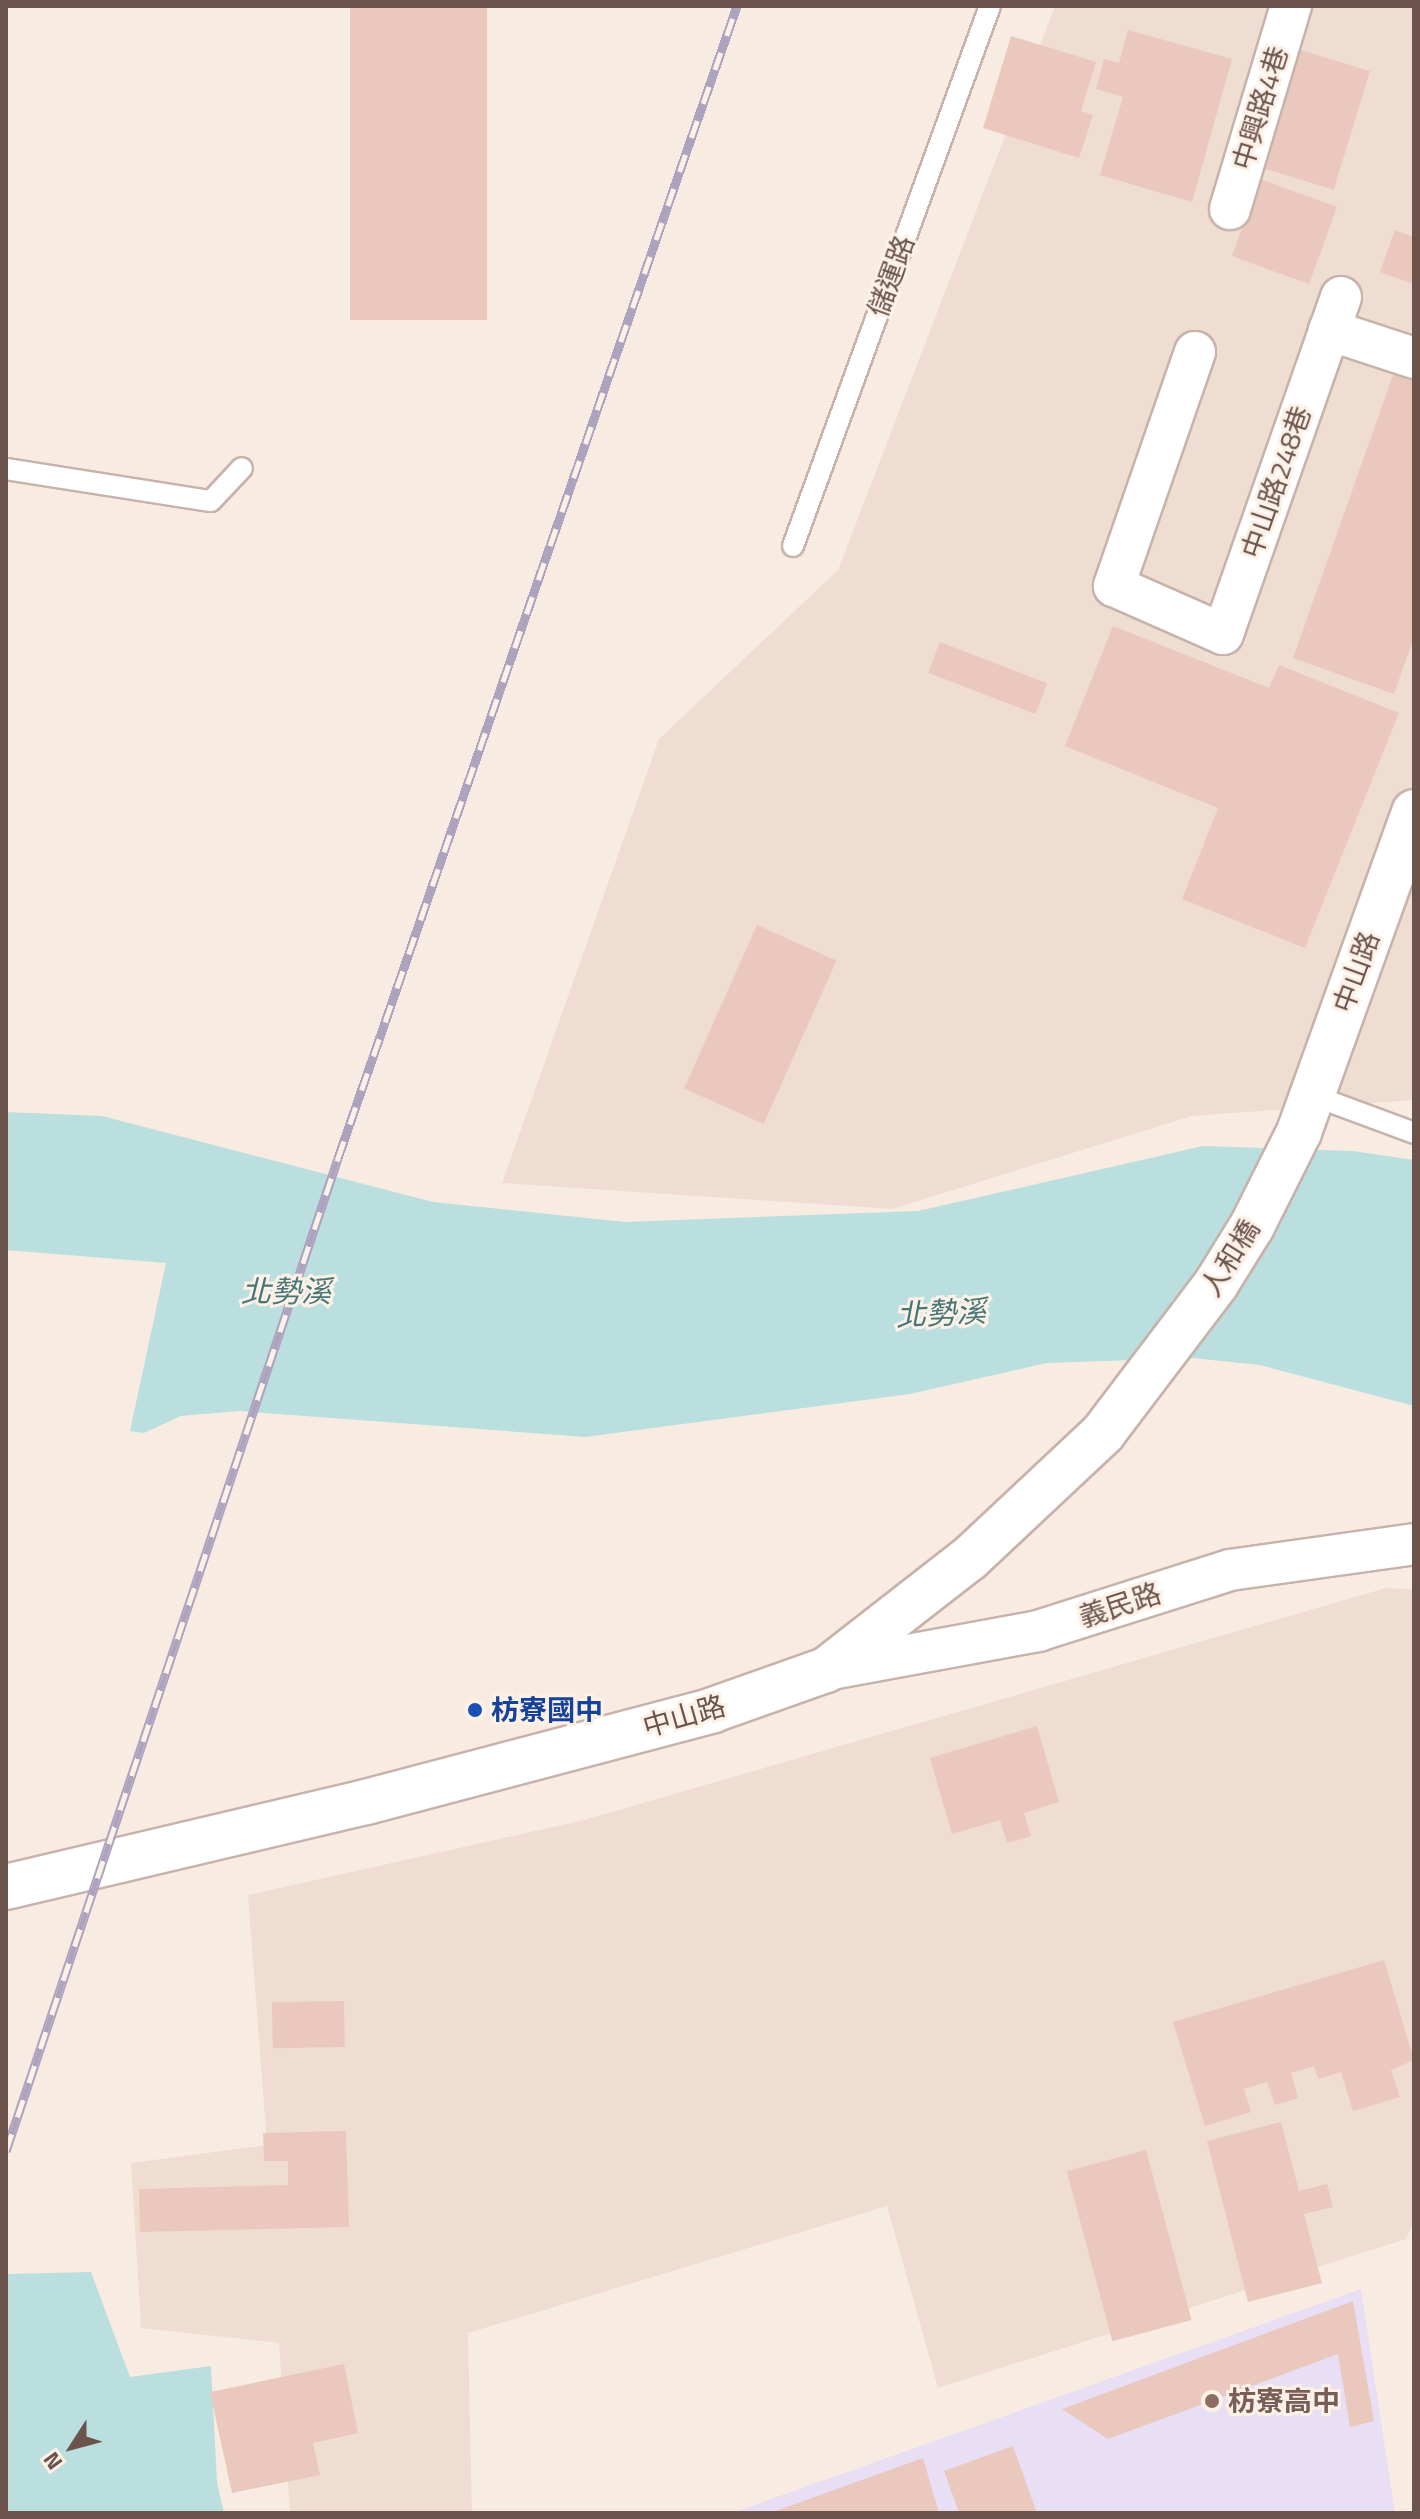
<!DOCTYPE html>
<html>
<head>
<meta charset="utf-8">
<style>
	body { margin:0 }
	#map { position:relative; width:1420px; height:2519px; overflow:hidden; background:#f8ece2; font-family:"Titillium Web","Noto Sans TC",sans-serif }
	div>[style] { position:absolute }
	.residential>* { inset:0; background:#efddd2 }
	.education>* { inset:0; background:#e9dff4 }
	.water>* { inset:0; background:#badfde }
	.building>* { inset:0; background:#eac8bd; transform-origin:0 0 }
	.roads { filter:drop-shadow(2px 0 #c7b3ab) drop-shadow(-2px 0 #c7b3ab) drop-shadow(0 2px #c7b3ab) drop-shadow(0 -2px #c7b3ab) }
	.service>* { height:20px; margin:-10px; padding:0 10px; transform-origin:10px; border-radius:10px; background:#fff }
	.minor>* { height:40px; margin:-20px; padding:0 20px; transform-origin:20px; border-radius:20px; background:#fff }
	.tertiary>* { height:44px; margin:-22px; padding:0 22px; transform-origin:22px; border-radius:22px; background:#fff }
	.rail>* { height:9px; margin-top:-4.5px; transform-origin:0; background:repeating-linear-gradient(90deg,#fcf1e7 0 18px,#aea3bf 0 36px); box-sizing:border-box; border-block:2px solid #aea3bf }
	.dots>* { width:22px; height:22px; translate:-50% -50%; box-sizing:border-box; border:4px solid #fcf1e7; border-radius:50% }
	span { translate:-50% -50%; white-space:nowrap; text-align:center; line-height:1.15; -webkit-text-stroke:6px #fcf1e7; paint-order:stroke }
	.street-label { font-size:28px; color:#6c534c }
	.transit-label { font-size:28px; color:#164399; font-weight:700 }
	.left { translate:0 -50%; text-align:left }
	.education-label { font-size:28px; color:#785e54; font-weight:700 }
	.water-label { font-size:30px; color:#467677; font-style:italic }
	.frame { position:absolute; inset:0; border:8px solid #6c534c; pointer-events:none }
	.north { position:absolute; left:32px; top:2407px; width:80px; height:80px; -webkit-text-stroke:6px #fcf1e7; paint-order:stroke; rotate:234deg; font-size:22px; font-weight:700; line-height:32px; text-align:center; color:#6c534c }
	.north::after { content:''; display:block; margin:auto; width:28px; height:36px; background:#6c534c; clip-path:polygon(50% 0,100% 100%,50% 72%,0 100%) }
</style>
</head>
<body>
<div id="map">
	<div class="residential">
		<div style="clip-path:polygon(1055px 6px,1414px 6px,1414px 1100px,1192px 1116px,892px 1209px,502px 1183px,659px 739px,838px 570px)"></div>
		<div style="clip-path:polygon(1386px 1588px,1414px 1589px,1414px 2221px,1406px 2239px,938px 2388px,887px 2206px,468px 2333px,472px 2513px,290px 2513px,279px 2343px,141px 2328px,131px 2163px,267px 2145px,248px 1895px,584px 1820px)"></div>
	</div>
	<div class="education">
		<div style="clip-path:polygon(1361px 2289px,1395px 2513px,732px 2513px)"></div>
	</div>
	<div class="water">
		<div style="clip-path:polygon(6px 1112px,102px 1116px,433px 1202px,625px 1222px,918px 1211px,1203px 1146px,1353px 1151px,1414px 1160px,1414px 1406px,1260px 1365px,1192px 1358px,1047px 1363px,910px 1394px,585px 1437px,239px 1411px,181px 1416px,144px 1433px,130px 1431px,166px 1263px,6px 1250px)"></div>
		<div style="clip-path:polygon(91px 2272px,130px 2377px,211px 2366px,217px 2482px,224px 2513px,6px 2513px,7px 2274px)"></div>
	</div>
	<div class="building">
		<div style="left:350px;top:6px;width:137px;height:314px"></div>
		<div style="clip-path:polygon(1128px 30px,1232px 59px,1192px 202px,1100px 175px,1123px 97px,1096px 89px,1104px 59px,1119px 63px)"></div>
		<div style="clip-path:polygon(1011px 36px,1096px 62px,1081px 111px,1093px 115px,1079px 158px,983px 128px)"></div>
		<div style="left:1281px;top:44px;width:93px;height:124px;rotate:17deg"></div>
		<div style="left:1260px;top:179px;width:82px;height:82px;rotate:20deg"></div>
		<div style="clip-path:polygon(1395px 230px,1414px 237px,1414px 284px,1380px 272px)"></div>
		<div style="clip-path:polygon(1398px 361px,1414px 367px,1414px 637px,1394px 694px,1293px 658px)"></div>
		<div style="clip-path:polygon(1113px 626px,1269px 688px,1279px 665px,1399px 713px,1305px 948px,1182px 899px,1218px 808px,1065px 746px)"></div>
		<div style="left:940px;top:642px;width:115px;height:33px;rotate:21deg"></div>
		<div style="left:757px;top:925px;width:87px;height:179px;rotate:24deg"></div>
		<div style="clip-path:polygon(1037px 1726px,1059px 1802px,1024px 1813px,1031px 1836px,1007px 1843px,1000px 1820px,952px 1834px,930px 1758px)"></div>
		<div style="clip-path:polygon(1384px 1960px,1414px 2060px,1391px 2070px,1400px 2097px,1353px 2111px,1341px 2072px,1318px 2079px,1314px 2066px,1291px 2073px,1298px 2098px,1275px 2105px,1267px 2082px,1244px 2089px,1251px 2112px,1205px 2126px,1173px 2022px)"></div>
		<div style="left:344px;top:2001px;width:46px;height:72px;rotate:89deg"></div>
		<div style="clip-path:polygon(1281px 2122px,1299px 2191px,1327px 2184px,1333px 2207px,1304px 2214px,1322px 2283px,1248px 2302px,1207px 2141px)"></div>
		<div style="clip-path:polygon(346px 2131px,349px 2227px,140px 2232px,139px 2189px,288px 2185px,288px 2161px,264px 2161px,263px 2133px)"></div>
		<div style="left:1146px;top:2150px;width:176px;height:82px;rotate:75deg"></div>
		<div style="clip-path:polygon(1353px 2301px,1374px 2421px,1350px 2427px,1338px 2354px,1108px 2439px,1062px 2409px)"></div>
		<div style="clip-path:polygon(344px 2364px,358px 2433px,313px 2443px,320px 2475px,232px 2493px,210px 2392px)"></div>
		<div style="clip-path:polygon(1013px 2446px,1037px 2513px,959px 2513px,944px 2471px)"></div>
		<div style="clip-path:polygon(923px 2458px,939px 2513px,770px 2513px)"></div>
	</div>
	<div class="roads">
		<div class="service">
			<div style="left:6px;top:469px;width:207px;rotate:8.9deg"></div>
			<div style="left:211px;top:501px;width:45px;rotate:-46.8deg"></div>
			<div style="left:793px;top:546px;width:575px;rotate:-69.96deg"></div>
			<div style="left:1312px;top:1095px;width:109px;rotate:20.4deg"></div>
		</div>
		<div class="minor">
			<div style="left:1230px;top:209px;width:212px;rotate:-73.3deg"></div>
			<div style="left:1329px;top:330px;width:89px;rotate:18.2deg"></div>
			<div style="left:1195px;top:352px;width:248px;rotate:109.1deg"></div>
			<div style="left:1114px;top:586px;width:119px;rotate:23.8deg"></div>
			<div style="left:1223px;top:634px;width:357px;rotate:-70.7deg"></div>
			<div style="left:826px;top:1670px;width:216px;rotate:-10.4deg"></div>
			<div style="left:1038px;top:1631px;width:201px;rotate:-17.6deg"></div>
			<div style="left:1230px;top:1570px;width:186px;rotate:-8deg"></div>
		</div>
		<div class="tertiary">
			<div style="left:6px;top:1887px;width:370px;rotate:-13.3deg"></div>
			<div style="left:366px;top:1802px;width:359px;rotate:-14.8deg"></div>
			<div style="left:713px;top:1710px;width:120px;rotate:-19.5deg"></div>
			<div style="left:826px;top:1670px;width:182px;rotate:-37.9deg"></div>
			<div style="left:970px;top:1558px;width:183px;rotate:-43.2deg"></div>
			<div style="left:1103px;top:1433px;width:187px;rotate:-52.8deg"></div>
			<div style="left:1216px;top:1284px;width:68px;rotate:-58.2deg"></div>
			<div style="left:1252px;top:1226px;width:105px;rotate:-63.4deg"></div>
			<div style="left:1299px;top:1132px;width:340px;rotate:-70.2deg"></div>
		</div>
	</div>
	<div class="rail">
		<div style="left:6px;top:2151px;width:1047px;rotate:-71.51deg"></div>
		<div style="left:338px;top:1158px;width:1219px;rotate:-70.9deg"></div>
	</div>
	<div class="dots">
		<div style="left:475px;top:1710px;background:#1a4fb4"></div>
		<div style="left:1212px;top:2401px;background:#8d6e63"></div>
	</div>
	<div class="street-label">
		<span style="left:1260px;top:108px;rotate:-73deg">中興路4巷</span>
		<span style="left:891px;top:276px;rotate:-70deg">儲運路</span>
		<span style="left:1276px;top:482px;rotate:-71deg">中山路248巷</span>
		<span style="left:1356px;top:972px;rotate:-70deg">中山路</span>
		<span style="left:1230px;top:1258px;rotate:-58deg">人和橋</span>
		<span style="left:1120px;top:1605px;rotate:-18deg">義民路</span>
		<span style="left:684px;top:1716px;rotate:-16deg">中山路</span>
	</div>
	<div class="transit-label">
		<span class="left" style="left:491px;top:1710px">枋寮國中</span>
	</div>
	<div class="education-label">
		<span class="left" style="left:1228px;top:2401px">枋寮高中</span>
	</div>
	<div class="water-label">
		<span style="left:286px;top:1291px">北勢溪</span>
		<span style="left:941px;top:1313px;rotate:-3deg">北勢溪</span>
	</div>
	<div class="frame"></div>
	<div class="north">N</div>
</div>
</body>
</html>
